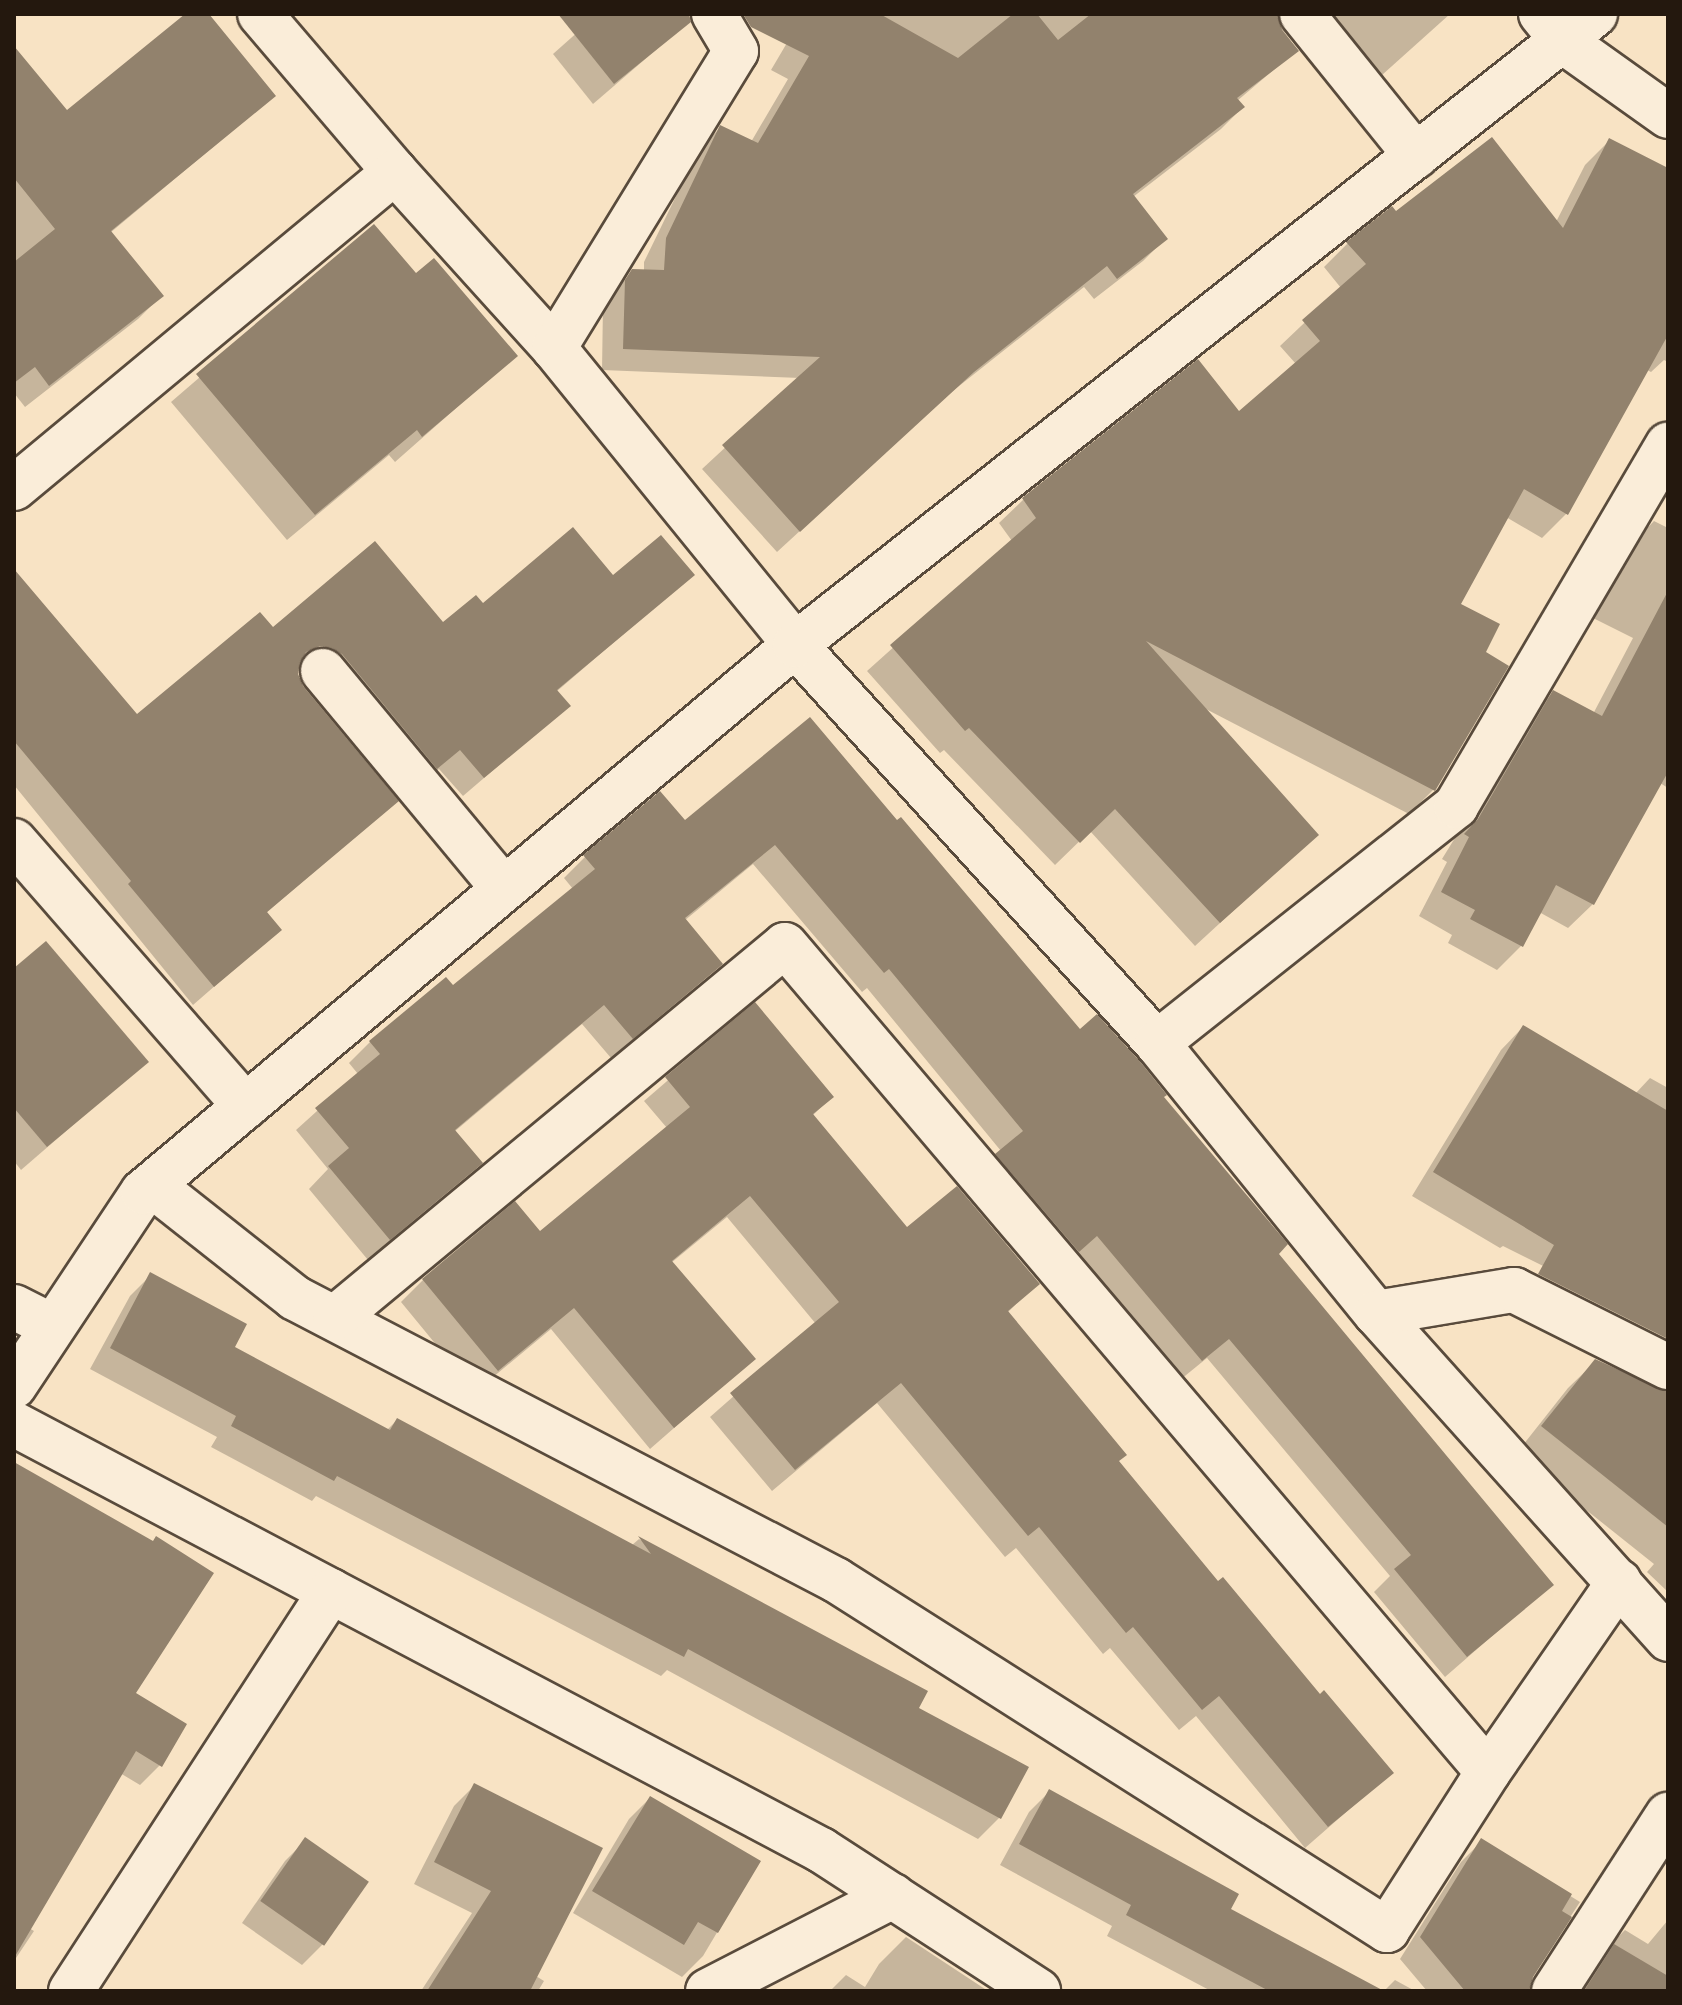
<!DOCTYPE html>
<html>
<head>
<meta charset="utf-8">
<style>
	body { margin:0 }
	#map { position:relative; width:1682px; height:2005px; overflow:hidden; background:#f8e3c4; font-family:"Old Standard TT",serif }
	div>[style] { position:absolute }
	.shadow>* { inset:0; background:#0003 }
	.building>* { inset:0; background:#92826d; transform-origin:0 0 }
	.roads { filter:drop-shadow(2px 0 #594b3c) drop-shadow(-2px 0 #594b3c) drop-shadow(0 2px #594b3c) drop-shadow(0 -2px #594b3c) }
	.minor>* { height:44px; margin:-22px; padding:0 22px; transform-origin:22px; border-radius:22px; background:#faedd9 }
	span { translate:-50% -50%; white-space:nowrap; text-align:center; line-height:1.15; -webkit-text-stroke:7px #faedd9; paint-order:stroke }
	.frame { position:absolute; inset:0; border:16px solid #24180e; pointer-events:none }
</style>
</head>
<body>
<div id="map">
	<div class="shadow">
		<div style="clip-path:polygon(188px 14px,207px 14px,274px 96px,110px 233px,161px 296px,138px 319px,25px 407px,14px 393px,14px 47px,67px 112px)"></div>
		<div style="clip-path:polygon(598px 14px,667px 14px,679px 30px,593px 104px,553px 54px)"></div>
		<div style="clip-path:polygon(804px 14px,1276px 14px,1275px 19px,1297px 50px,1237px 101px,1243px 107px,1221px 129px,1133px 197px,1165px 239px,1143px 261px,1094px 299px,1084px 287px,949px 394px,777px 552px,702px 469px,800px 378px,602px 370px,603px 304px,633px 271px,644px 271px,644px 262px,699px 149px,721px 127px,751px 142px,788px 79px,771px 70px)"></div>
		<div style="clip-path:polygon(1291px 14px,1450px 14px,1382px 75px,1338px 24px)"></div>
		<div style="clip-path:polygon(1609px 141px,1668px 172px,1668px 362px,1664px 360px,1651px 372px,1647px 370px,1566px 514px,1542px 538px,1506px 517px,1458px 605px,1483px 653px,1433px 790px,1409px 814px,1202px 707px,1316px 835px,1195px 946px,1090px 831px,1055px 865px,944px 750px,940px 753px,867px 671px,1012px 541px,999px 523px,1024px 499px,1239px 414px,1296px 364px,1280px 346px,1341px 288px,1324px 267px,1348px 243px,1396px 214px,1556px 222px,1585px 165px)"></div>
		<div style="clip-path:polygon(374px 227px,415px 276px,515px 356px,395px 462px,389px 455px,287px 540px,171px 402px)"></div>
		<div style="clip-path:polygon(1654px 521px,1668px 528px,1668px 788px,1660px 783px,1593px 904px,1568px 928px,1539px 912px,1521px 946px,1497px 970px,1448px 943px,1452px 935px,1419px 916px,1447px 862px,1442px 859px,1530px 716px,1554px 692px,1593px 714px,1633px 638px,1591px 617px,1630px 546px)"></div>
		<div style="clip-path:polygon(692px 575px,556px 692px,568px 706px,463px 796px,439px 769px,416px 788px,312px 668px,297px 666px,296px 675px,302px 687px,396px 801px,265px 914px,279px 930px,193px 1005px,14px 785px,14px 577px,137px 716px,273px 630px,443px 625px,482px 606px,613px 577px)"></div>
		<div style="clip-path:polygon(810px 720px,1079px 1032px,1162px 1097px,1276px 1253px,1552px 1584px,1445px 1677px,1374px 1592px,1390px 1576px,1207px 1358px,1180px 1380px,976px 1176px,1001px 1151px,867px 988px,862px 992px,753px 864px,684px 921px,720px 964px,611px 1058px,582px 1024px,454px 1132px,480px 1163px,368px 1260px,309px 1189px,328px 1169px,296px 1130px,358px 1074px,349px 1063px,370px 1042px,446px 979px,453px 988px,573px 889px,564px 878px,585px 857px,684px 823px)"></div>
		<div style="clip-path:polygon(14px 971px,146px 1062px,21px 1170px,14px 1161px)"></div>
		<div style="clip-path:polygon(755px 1005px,832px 1097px,812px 1116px,907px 1230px,1037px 1284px,1007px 1313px,1117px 1462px,1218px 1584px,1391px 1773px,1305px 1848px,1196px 1716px,1179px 1730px,1110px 1648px,1103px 1654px,1016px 1548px,1005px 1557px,877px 1403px,772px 1491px,710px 1417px,816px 1324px,727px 1217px,671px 1263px,753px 1359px,650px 1449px,551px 1329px,475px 1392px,401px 1302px,423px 1280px,539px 1233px,667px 1128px,644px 1101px)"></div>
		<div style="clip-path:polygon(1523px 1027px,1635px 1094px,1650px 1078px,1668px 1088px,1668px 1328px,1503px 1246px,1500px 1248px,1412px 1196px,1501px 1050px)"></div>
		<div style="clip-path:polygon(151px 1275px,232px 1348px,387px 1430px,397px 1420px,631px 1546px,639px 1539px,925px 1692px,916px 1708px,1026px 1768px,999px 1818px,978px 1839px,667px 1670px,661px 1676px,316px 1496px,312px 1501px,211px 1447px,217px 1437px,90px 1369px,130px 1296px)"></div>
		<div style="clip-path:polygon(1596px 1361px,1668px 1407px,1668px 1592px,1647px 1572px,1654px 1564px,1516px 1454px,1568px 1388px)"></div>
		<div style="clip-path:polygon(14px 1489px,133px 1694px,160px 1765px,140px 1785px,120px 1773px,29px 1928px,34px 1931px,14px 1961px)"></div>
		<div style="clip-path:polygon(475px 1785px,536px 1976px,544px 1981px,538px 1991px,421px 1991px,472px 1913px,414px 1884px,454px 1806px)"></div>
		<div style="clip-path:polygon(1049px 1792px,1228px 1909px,1380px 1991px,1211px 1991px,1107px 1936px,1112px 1926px,1000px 1865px,1029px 1812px)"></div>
		<div style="clip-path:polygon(650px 1798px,759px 1862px,703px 1956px,682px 1977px,573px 1913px,629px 1819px)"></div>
		<div style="clip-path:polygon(306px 1840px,323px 1944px,302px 1965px,242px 1923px,285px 1861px)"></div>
		<div style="clip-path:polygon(1482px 1841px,1580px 1902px,1531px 1977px,1528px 1991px,1427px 1991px,1400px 1959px,1461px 1862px)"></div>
		<div style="clip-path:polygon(1668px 1920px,1668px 1991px,1578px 1991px,1605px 1950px,1625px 1930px,1648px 1944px)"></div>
		<div style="clip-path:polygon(906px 1937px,988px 1991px,830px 1991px,846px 1975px,865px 1987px,879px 1964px)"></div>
		<div style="clip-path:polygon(1395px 1980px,1415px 1991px,1384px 1991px)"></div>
	</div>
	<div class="building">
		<div style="clip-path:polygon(185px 14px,209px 14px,276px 96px,111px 231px,164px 296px,49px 386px,35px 367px,14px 383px,14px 262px,55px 229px,14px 178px,14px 46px,67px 110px)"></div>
		<div style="clip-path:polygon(558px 14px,689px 14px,691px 22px,614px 84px)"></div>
		<div style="clip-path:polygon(743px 14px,880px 14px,958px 58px,1013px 14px,1037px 14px,1058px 40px,1091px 14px,1278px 14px,1282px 30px,1299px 51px,1237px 98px,1245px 107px,1133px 194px,1168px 239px,1117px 279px,1107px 266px,974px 372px,800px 532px,722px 445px,820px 357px,623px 349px,625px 280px,632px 269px,664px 270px,666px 238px,720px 125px,758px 143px,809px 56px,751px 27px)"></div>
		<div style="clip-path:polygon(1492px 137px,1563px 228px,1609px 138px,1668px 168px,1668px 335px,1568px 515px,1524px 489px,1461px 604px,1500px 624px,1486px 652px,1509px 666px,1435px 791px,1146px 641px,1319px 835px,1220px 923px,1115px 809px,1080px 843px,969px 728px,965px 731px,890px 645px,1036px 518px,1022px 498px,1198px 359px,1239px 411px,1320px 341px,1302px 320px,1366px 264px,1346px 242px,1392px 206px,1396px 211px)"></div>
		<div style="clip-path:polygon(374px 224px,416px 273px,434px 258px,518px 356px,422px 437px,417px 430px,315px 515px,196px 374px)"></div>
		<div style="clip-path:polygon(573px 527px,613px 575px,661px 535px,695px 575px,557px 690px,571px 706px,484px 778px,460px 750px,437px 769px,342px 654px,332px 648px,320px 646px,306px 652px,300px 662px,298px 674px,303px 686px,399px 801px,267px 912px,282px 930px,214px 987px,128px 884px,131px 881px,14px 741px,14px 569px,137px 714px,260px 612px,273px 627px,375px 541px,443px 622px,476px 595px,483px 603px)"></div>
		<div style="clip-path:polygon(1668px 591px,1668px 772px,1594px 905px,1556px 885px,1523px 947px,1470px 919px,1475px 910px,1441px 892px,1469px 837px,1464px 834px,1478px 819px,1553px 690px,1602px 716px)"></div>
		<div style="clip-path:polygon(810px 717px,897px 820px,901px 817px,1080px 1029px,1097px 1014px,1138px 1059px,1167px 1095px,1164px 1097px,1288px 1244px,1279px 1254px,1554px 1585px,1467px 1657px,1394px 1569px,1411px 1555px,1229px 1339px,1202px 1361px,1097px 1236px,1079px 1252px,995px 1154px,1023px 1131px,889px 969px,884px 973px,775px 845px,685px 918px,723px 964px,633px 1039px,604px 1005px,455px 1130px,483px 1163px,390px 1240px,328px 1166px,349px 1148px,315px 1108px,380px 1054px,369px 1041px,446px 977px,453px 985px,595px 869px,583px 855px,660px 791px,685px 820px)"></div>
		<div style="clip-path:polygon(46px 941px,149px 1062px,47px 1147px,14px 1108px,14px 968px)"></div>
		<div style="clip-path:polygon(755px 1002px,834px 1097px,813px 1114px,907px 1227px,957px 1186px,1040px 1284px,1008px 1311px,1127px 1455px,1119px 1461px,1218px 1581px,1223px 1577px,1320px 1694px,1324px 1690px,1394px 1773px,1328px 1827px,1219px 1696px,1202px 1710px,1133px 1627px,1126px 1633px,1039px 1527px,1028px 1536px,901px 1383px,795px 1470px,730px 1393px,839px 1302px,750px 1196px,672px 1261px,756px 1359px,674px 1428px,574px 1308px,498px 1371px,422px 1279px,515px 1201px,540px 1231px,690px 1107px,665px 1077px)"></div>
		<div style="clip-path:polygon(1523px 1025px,1668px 1111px,1668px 1339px,1538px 1274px,1554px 1245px,1433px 1172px)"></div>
		<div style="clip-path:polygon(150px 1272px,247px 1324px,235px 1347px,390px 1430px,397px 1418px,651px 1554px,638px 1536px,928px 1691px,919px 1708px,1029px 1767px,1001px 1819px,688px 1649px,684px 1657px,337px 1476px,334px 1481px,231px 1426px,236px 1416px,110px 1348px)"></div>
		<div style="clip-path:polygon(1595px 1359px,1668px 1392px,1668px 1527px,1541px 1426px)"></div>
		<div style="clip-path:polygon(14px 1462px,153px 1541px,156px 1536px,214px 1573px,136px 1693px,187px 1724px,162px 1767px,136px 1751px,14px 1958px)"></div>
		<div style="clip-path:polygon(474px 1783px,603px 1848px,530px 1991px,427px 1991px,491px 1891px,434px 1862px)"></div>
		<div style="clip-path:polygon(1049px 1789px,1239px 1894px,1231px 1909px,1384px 1991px,1269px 1991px,1126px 1915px,1131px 1905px,1019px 1844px)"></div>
		<div style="clip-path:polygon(650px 1796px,761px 1861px,718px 1933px,698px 1922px,684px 1945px,592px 1891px)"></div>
		<div style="left:305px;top:1837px;width:78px;height:78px;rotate:35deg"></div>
		<div style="clip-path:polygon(1481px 1838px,1572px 1894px,1562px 1911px,1572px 1917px,1533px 1977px,1529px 1991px,1465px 1991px,1420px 1937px)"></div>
		<div style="clip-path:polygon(1614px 1944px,1668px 1976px,1668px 1991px,1584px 1991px)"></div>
	</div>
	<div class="roads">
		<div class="minor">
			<div style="left:260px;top:14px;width:208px;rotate:49.5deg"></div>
			<div style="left:395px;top:172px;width:237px;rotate:47.9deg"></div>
			<div style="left:554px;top:348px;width:382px;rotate:50.9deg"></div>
			<div style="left:795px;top:645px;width:538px;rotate:47.71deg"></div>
			<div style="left:1157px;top:1043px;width:348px;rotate:51deg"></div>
			<div style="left:1376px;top:1313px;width:438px;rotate:48.1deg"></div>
			<div style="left:1302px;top:14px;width:182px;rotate:51.2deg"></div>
			<div style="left:1541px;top:14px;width:35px;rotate:51deg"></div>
			<div style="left:1563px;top:41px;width:129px;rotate:35.5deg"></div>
			<div style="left:554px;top:348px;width:348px;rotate:-58.5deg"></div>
			<div style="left:736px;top:51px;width:43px;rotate:-120.7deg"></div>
			<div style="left:14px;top:488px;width:495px;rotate:-39.7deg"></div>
			<div style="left:323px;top:671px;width:283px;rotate:50.3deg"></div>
			<div style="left:14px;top:841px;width:352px;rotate:48.9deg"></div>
			<div style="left:1157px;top:1043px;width:382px;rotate:-38.4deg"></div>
			<div style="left:1456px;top:806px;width:419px;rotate:-59.6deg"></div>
			<div style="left:152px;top:1185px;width:182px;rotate:38.3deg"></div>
			<div style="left:295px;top:1298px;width:610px;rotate:27.53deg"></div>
			<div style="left:836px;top:1580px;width:653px;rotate:32.42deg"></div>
			<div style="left:1387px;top:1930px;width:188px;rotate:-57.4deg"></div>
			<div style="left:1488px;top:1772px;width:231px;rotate:-55.4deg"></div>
			<div style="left:14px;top:1307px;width:42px;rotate:26.6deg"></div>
			<div style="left:1376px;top:1313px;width:140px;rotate:-9.5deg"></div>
			<div style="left:1514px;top:1290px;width:172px;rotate:26.6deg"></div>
			<div style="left:335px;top:1318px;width:584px;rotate:-39.65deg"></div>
			<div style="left:785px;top:945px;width:1085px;rotate:49.63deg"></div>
			<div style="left:14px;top:1386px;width:233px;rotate:-56.4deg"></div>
			<div style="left:143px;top:1192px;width:851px;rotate:-40deg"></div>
			<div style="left:795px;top:645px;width:1019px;rotate:-38.26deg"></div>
			<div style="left:14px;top:1424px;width:913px;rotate:27.83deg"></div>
			<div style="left:821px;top:1850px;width:259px;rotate:33deg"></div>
			<div style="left:71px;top:1991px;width:477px;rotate:-57deg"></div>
			<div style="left:708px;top:1991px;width:208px;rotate:-27.2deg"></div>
			<div style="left:1554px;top:1991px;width:210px;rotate:-57.1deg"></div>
		</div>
	</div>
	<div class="frame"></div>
</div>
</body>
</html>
